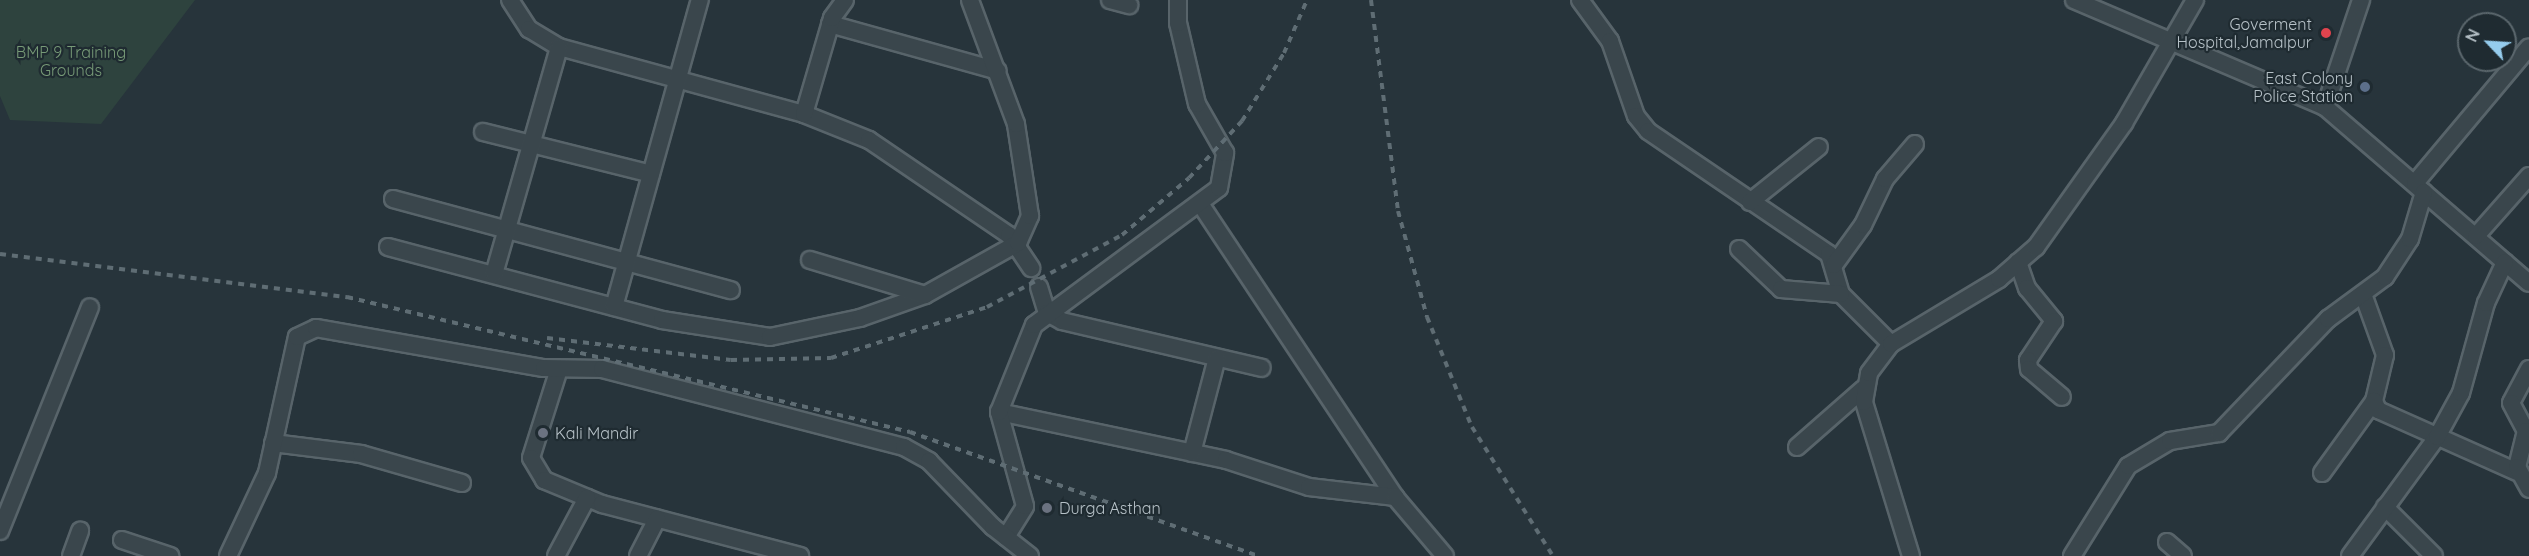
<!DOCTYPE html>
<html>
<head>
<meta charset="utf-8">
<style>
	body { margin:0 }
	#map { position:relative; width:2529px; height:556px; overflow:hidden; background:#27343b; font-family:Quicksand,sans-serif }
	div>[style] { position:absolute }
	.green>* { inset:0; background:#2e433e }
	.roads { filter:drop-shadow(2px 0 #58646a) drop-shadow(-2px 0 #58646a) drop-shadow(0 2px #58646a) drop-shadow(0 -2px #58646a) }
	.minor>* { height:16px; margin:-8px; padding:0 8px; transform-origin:8px; border-radius:8px; background:#3a464c }
	.rail>* { height:4px; margin-top:-2px; transform-origin:0; background:repeating-linear-gradient(90deg,#5f6d74 0 6px,transparent 0 12px) }
	.dots>* { width:16px; height:16px; translate:-50% -50%; box-sizing:border-box; border:3px solid #1f2b31; border-radius:50% }
	span { translate:-50% -50%; white-space:nowrap; text-align:center; line-height:1.15; -webkit-text-stroke:4.5px #1f2b31; paint-order:stroke }
	.poi-label { font-size:16px; color:#b6c1c7 }
	.right { translate:-100% -50%; text-align:right }
	.left { translate:0 -50%; text-align:left }
	.park-label { font-size:16px; color:#779a77 }
	.north { position:absolute; left:2457px; top:12px; width:60px; height:60px; box-sizing:border-box; background:#1f2b31; border:2px solid #5b676d; border-radius:50%; rotate:295deg; font-size:16px; font-weight:700; line-height:24px; text-align:center; color:#b6c1c7 }
	.north::after { content:''; display:block; margin:auto; width:21px; height:27px; background:#95cced; clip-path:polygon(50% 0,100% 100%,50% 72%,0 100%) }
</style>
</head>
<body>
<div id="map">
	<div class="green">
		<div style="clip-path:polygon(0 0,195px 0,101px 124px,10px 120px,0 96px)"></div>
	</div>
	<div class="roads">
		<div class="minor">
			<div style="left:510px;top:0;width:35px;rotate:57deg"></div>
			<div style="left:529px;top:29px;width:35px;rotate:31deg"></div>
			<div style="left:559px;top:47px;width:254px;rotate:15.3deg"></div>
			<div style="left:804px;top:114px;width:70px;rotate:21.8deg"></div>
			<div style="left:869px;top:140px;width:169px;rotate:34.2deg"></div>
			<div style="left:1009px;top:235px;width:40px;rotate:56deg"></div>
			<div style="left:1110px;top:0;width:20px;rotate:15deg"></div>
			<div style="left:1580px;top:0;width:51px;rotate:53.8deg"></div>
			<div style="left:1610px;top:41px;width:79px;rotate:70.9deg"></div>
			<div style="left:1636px;top:116px;width:19px;rotate:51deg"></div>
			<div style="left:1648px;top:131px;width:219px;rotate:34.2deg"></div>
			<div style="left:1829px;top:254px;width:42px;rotate:73.3deg"></div>
			<div style="left:1841px;top:294px;width:71px;rotate:45deg"></div>
			<div style="left:2074px;top:0;width:273px;rotate:23.1deg"></div>
			<div style="left:2325px;top:107px;width:269px;rotate:40.8deg"></div>
			<div style="left:830px;top:24px;width:174px;rotate:15.6deg"></div>
			<div style="left:2325px;top:107px;width:113px;rotate:-71.4deg"></div>
			<div style="left:804px;top:114px;width:100px;rotate:-73.7deg"></div>
			<div style="left:832px;top:18px;width:22px;rotate:-54deg"></div>
			<div style="left:483px;top:132px;width:173px;rotate:14deg"></div>
			<div style="left:2415px;top:183px;width:177px;rotate:-50deg"></div>
			<div style="left:393px;top:199px;width:350px;rotate:15.1deg"></div>
			<div style="left:1750px;top:202px;width:88px;rotate:-38.6deg"></div>
			<div style="left:1201px;top:205px;width:351px;rotate:56.4deg"></div>
			<div style="left:2476px;top:236px;width:80px;rotate:-48.5deg"></div>
			<div style="left:388px;top:247px;width:284px;rotate:14.9deg"></div>
			<div style="left:662px;top:320px;width:109px;rotate:8.9deg"></div>
			<div style="left:770px;top:337px;width:92px;rotate:-11.9deg"></div>
			<div style="left:860px;top:318px;width:69px;rotate:-19.5deg"></div>
			<div style="left:925px;top:295px;width:107px;rotate:-29.2deg"></div>
			<div style="left:1018px;top:243px;width:30px;rotate:-66deg"></div>
			<div style="left:1030px;top:216px;width:93px;rotate:-98.7deg"></div>
			<div style="left:1016px;top:124px;width:132px;rotate:-110.4deg"></div>
			<div style="left:1739px;top:249px;width:58px;rotate:43.6deg"></div>
			<div style="left:1781px;top:289px;width:60px;rotate:4.8deg"></div>
			<div style="left:810px;top:260px;width:120px;rotate:16.9deg"></div>
			<div style="left:2018px;top:262px;width:28px;rotate:71deg"></div>
			<div style="left:2027px;top:288px;width:43px;rotate:50.7deg"></div>
			<div style="left:2054px;top:321px;width:47px;rotate:123.7deg"></div>
			<div style="left:2028px;top:360px;width:9px;rotate:84deg"></div>
			<div style="left:2029px;top:369px;width:43px;rotate:40.3deg"></div>
			<div style="left:1834px;top:265px;width:49px;rotate:-54.1deg"></div>
			<div style="left:1863px;top:225px;width:51px;rotate:-64.4deg"></div>
			<div style="left:1885px;top:179px;width:46px;rotate:-49.4deg"></div>
			<div style="left:494px;top:274px;width:236px;rotate:-74deg"></div>
			<div style="left:1039px;top:287px;width:27px;rotate:73deg"></div>
			<div style="left:1047px;top:313px;width:17px;rotate:28deg"></div>
			<div style="left:1062px;top:321px;width:205px;rotate:13.2deg"></div>
			<div style="left:2363px;top:294px;width:65px;rotate:70.2deg"></div>
			<div style="left:2385px;top:355px;width:47px;rotate:103.4deg"></div>
			<div style="left:2374px;top:401px;width:10px;rotate:66deg"></div>
			<div style="left:2378px;top:410px;width:152px;rotate:24deg"></div>
			<div style="left:614px;top:307px;width:319px;rotate:-74.4deg"></div>
			<div style="left:559px;top:369px;width:93px;rotate:107.5deg"></div>
			<div style="left:531px;top:458px;width:26px;rotate:59deg"></div>
			<div style="left:544px;top:480px;width:63px;rotate:22.5deg"></div>
			<div style="left:602px;top:504px;width:205px;rotate:14.7deg"></div>
			<div style="left:2529px;top:369px;width:38px;rotate:118deg"></div>
			<div style="left:2511px;top:403px;width:32px;rotate:62deg"></div>
			<div style="left:2526px;top:431px;width:37px;rotate:104deg"></div>
			<div style="left:2517px;top:467px;width:25px;rotate:61deg"></div>
			<div style="left:999px;top:412px;width:232px;rotate:11.9deg"></div>
			<div style="left:1226px;top:460px;width:87px;rotate:18deg"></div>
			<div style="left:1309px;top:487px;width:87px;rotate:6.6deg"></div>
			<div style="left:1395px;top:497px;width:77px;rotate:49.7deg"></div>
			<div style="left:273px;top:443px;width:89px;rotate:7.1deg"></div>
			<div style="left:361px;top:454px;width:105px;rotate:16deg"></div>
			<div style="left:1797px;top:447px;width:88px;rotate:-41.3deg"></div>
			<div style="left:1192px;top:453px;width:98px;rotate:-75.3deg"></div>
			<div style="left:2322px;top:473px;width:89px;rotate:-54.2deg"></div>
			<div style="left:2385px;top:507px;width:69px;rotate:45deg"></div>
			<div style="left:0;top:531px;width:241px;rotate:-68.1deg"></div>
			<div style="left:1006px;top:537px;width:36px;rotate:-58deg"></div>
			<div style="left:1025px;top:506px;width:98px;rotate:-105.5deg"></div>
			<div style="left:999px;top:412px;width:94px;rotate:-68.1deg"></div>
			<div style="left:1034px;top:325px;width:230px;rotate:-36.5deg"></div>
			<div style="left:1219px;top:188px;width:36px;rotate:-80deg"></div>
			<div style="left:1225px;top:153px;width:56px;rotate:-119.7deg"></div>
			<div style="left:1197px;top:104px;width:83px;rotate:-103.2deg"></div>
			<div style="left:1178px;top:23px;width:23px;rotate:-90deg"></div>
			<div style="left:122px;top:540px;width:51px;rotate:18.4deg"></div>
			<div style="left:2167px;top:542px;width:21px;rotate:41deg"></div>
			<div style="left:71px;top:556px;width:27px;rotate:-70deg"></div>
			<div style="left:228px;top:556px;width:92px;rotate:-64.8deg"></div>
			<div style="left:267px;top:473px;width:139px;rotate:-77.6deg"></div>
			<div style="left:297px;top:337px;width:21px;rotate:-25deg"></div>
			<div style="left:316px;top:328px;width:231px;rotate:10deg"></div>
			<div style="left:544px;top:368px;width:58px;rotate:1deg"></div>
			<div style="left:602px;top:369px;width:312px;rotate:14.5deg"></div>
			<div style="left:904px;top:447px;width:29px;rotate:29deg"></div>
			<div style="left:929px;top:461px;width:92px;rotate:45.9deg"></div>
			<div style="left:993px;top:527px;width:47px;rotate:38.1deg"></div>
			<div style="left:556px;top:556px;width:66px;rotate:-61.9deg"></div>
			<div style="left:638px;top:556px;width:42px;rotate:-62.8deg"></div>
			<div style="left:1911px;top:556px;width:161px;rotate:-107deg"></div>
			<div style="left:1864px;top:402px;width:29px;rotate:-80deg"></div>
			<div style="left:1869px;top:373px;width:36px;rotate:-53deg"></div>
			<div style="left:1891px;top:344px;width:126px;rotate:-31deg"></div>
			<div style="left:1999px;top:279px;width:49px;rotate:-40.9deg"></div>
			<div style="left:2036px;top:247px;width:152px;rotate:-54.6deg"></div>
			<div style="left:2124px;top:123px;width:142px;rotate:-60deg"></div>
			<div style="left:2072px;top:556px;width:106px;rotate:-58.1deg"></div>
			<div style="left:2128px;top:466px;width:49px;rotate:-30.8deg"></div>
			<div style="left:2170px;top:441px;width:50px;rotate:-9.3deg"></div>
			<div style="left:2219px;top:433px;width:158px;rotate:-46.3deg"></div>
			<div style="left:2328px;top:319px;width:71px;rotate:-36.4deg"></div>
			<div style="left:2385px;top:277px;width:45px;rotate:-56.7deg"></div>
			<div style="left:2410px;top:239px;width:49px;rotate:-73.4deg"></div>
			<div style="left:2350px;top:556px;width:147px;rotate:-53.8deg"></div>
			<div style="left:2437px;top:437px;width:50px;rotate:-61.4deg"></div>
			<div style="left:2461px;top:393px;width:93px;rotate:-74.5deg"></div>
			<div style="left:2486px;top:303px;width:45px;rotate:-65.1deg"></div>
		</div>
	</div>
	<div class="rail">
		<div style="left:1371px;top:0;width:213px;rotate:82.7deg"></div>
		<div style="left:1398px;top:211px;width:110px;rotate:74.7deg"></div>
		<div style="left:1427px;top:317px;width:119px;rotate:67.8deg"></div>
		<div style="left:1472px;top:427px;width:152px;rotate:57.9deg"></div>
		<div style="left:0;top:254px;width:350px;rotate:7.1deg"></div>
		<div style="left:347px;top:297px;width:579px;rotate:13.48deg"></div>
		<div style="left:910px;top:432px;width:370px;rotate:19.6deg"></div>
		<div style="left:547px;top:338px;width:185px;rotate:6.8deg"></div>
		<div style="left:731px;top:360px;width:100px;rotate:-1.1deg"></div>
		<div style="left:831px;top:358px;width:164px;rotate:-18.1deg"></div>
		<div style="left:987px;top:307px;width:153px;rotate:-28.1deg"></div>
		<div style="left:1122px;top:235px;width:88px;rotate:-40.4deg"></div>
		<div style="left:1189px;top:178px;width:78px;rotate:-47.1deg"></div>
		<div style="left:1242px;top:121px;width:80px;rotate:-58.3deg"></div>
		<div style="left:1284px;top:53px;width:58px;rotate:-66.5deg"></div>
	</div>
	<div class="dots">
		<div style="left:2326px;top:33px;background:#e0444e"></div>
		<div style="left:2365px;top:87px;background:#5c6f8a"></div>
		<div style="left:543px;top:433px;background:#6b7280"></div>
		<div style="left:1047px;top:508px;background:#6b7280"></div>
	</div>
	<div class="poi-label">
		<span class="right" style="left:2312px;top:33px">Goverment<br>Hospital,Jamalpur</span>
		<span class="right" style="left:2353px;top:87px">East Colony<br>Police Station</span>
		<span class="left" style="left:555px;top:433px">Kali Mandir</span>
		<span class="left" style="left:1059px;top:508px">Durga Asthan</span>
	</div>
	<div class="park-label">
		<span style="left:71px;top:61px">BMP 9 Training<br>Grounds</span>
	</div>
	<div class="north">N</div>
</div>
</body>
</html>
